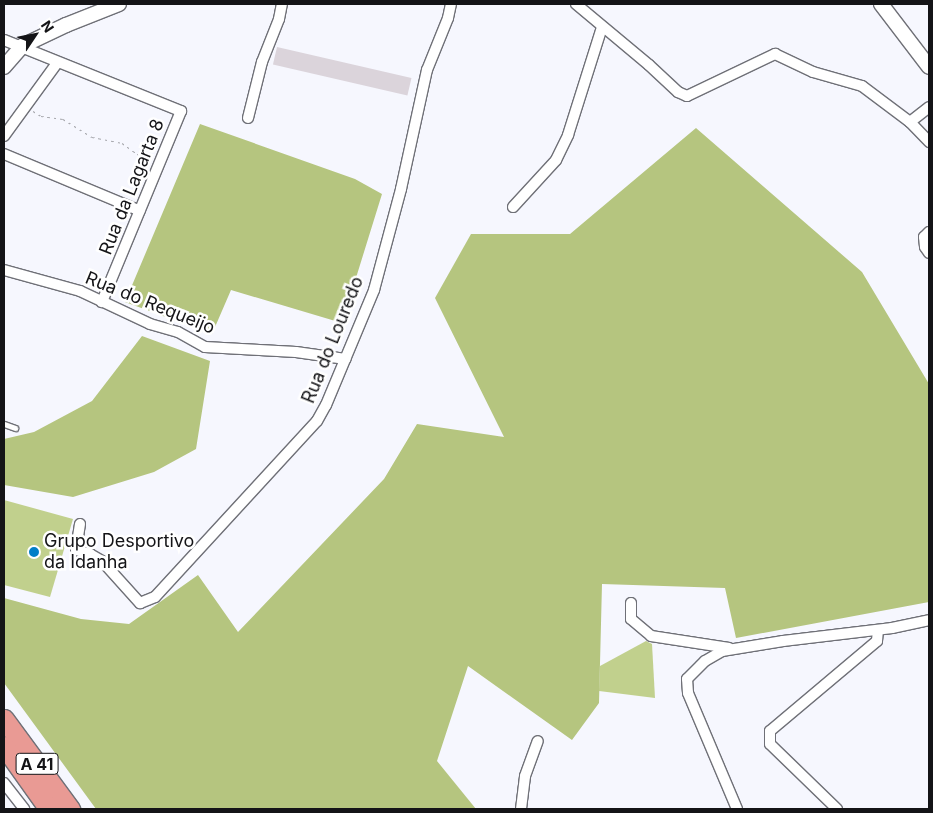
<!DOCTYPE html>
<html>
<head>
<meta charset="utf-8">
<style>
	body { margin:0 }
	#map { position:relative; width:933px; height:813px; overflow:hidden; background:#f6f7fe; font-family:Inter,sans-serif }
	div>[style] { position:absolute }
	.green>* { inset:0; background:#c1d08d }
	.forest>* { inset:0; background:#b5c57f }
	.building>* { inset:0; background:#dbd4db; transform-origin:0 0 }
	.path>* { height:1px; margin-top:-0.5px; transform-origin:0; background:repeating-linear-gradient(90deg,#a7a8ad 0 2.5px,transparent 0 6.5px) }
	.roads { filter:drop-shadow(1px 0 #6f7077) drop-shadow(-1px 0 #6f7077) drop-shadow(0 1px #6f7077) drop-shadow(0 -1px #6f7077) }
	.lane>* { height:5px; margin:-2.5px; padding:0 2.5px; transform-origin:2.5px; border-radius:2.5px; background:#fff }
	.street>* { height:10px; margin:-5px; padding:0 5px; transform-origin:5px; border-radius:5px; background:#fff }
	.secondary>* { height:14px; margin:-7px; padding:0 7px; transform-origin:7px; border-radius:7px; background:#fff }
	.highway>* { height:19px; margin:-9.5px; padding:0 9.5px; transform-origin:9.5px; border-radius:9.5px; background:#e99a94 }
	.dots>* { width:14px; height:14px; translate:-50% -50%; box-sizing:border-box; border:2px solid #fff; border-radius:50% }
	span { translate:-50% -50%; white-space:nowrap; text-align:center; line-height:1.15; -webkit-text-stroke:5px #fff; paint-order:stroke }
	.shield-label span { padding:1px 4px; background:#fff; border:1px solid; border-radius:4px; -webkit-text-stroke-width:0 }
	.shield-label { font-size:16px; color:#141417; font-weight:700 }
	.street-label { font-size:18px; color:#141417 }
	.poi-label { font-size:18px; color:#141417 }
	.left { translate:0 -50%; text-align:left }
	.frame { position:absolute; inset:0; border:5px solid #141417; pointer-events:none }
	.north { position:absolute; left:10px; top:10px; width:50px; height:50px; -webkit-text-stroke:4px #fff; paint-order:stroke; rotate:56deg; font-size:14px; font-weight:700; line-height:20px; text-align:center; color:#141417 }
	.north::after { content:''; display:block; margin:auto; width:18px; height:22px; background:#141417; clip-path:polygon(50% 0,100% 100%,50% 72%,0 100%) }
</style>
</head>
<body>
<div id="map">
	<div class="green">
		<div style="clip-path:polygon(4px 500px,73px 519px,50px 597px,4px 585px)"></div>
		<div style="clip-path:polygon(646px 641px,652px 644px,655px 698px,599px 691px,600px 666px)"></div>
	</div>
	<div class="forest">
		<div style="clip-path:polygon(200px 124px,355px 179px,382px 194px,342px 323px,231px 290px,212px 334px,125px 302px)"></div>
		<div style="clip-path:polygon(696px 128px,862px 272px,929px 384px,929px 602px,736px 638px,725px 588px,602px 584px,599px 703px,572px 740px,468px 666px,437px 761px,476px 809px,96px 809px,4px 683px,4px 598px,81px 619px,129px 624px,198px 575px,238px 632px,384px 479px,417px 424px,504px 437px,435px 298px,471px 234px,570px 234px)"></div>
		<div style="clip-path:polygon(142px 336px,210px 361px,196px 449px,154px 472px,73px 497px,4px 485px,4px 439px,34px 432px,92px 401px)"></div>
	</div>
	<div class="building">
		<div style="left:277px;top:47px;width:138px;height:18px;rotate:13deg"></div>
	</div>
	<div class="path">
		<div style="left:33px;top:111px;width:9px;rotate:32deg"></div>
		<div style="left:41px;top:116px;width:22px;rotate:8deg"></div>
		<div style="left:63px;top:119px;width:34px;rotate:32deg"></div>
		<div style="left:92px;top:137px;width:31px;rotate:11deg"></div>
		<div style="left:122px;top:143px;width:19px;rotate:36deg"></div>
		<div style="left:137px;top:154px;width:15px;rotate:16deg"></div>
	</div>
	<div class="roads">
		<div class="lane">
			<div style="left:4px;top:424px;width:12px;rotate:20deg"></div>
		</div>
		<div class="street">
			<div style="left:576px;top:4px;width:95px;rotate:39.9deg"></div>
			<div style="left:649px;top:65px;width:40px;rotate:43deg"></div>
			<div style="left:678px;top:92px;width:10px;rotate:24deg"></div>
			<div style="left:687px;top:96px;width:98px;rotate:-25.5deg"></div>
			<div style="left:775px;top:54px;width:42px;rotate:25.3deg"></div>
			<div style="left:813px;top:72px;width:51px;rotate:15.9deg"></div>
			<div style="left:862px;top:86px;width:60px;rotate:36.9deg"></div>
			<div style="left:910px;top:122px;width:28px;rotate:46deg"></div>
			<div style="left:4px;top:40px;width:191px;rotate:21.9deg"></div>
			<div style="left:181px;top:111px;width:207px;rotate:112.5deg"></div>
			<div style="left:248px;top:118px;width:58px;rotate:-76deg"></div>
			<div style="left:262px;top:62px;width:46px;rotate:-68.4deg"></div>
			<div style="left:279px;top:19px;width:15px;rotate:-79deg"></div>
			<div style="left:910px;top:122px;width:24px;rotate:-38deg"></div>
			<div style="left:4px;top:136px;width:90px;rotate:-54deg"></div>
			<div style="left:4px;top:154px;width:147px;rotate:22.7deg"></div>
			<div style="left:513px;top:207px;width:64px;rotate:-47.5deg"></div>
			<div style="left:556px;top:160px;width:28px;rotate:-64deg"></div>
			<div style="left:568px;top:135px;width:113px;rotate:-72.5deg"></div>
			<div style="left:929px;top:232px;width:7px;rotate:135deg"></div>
			<div style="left:924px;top:237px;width:10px;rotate:84deg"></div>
			<div style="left:925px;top:247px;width:7px;rotate:56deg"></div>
			<div style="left:4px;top:270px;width:79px;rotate:15.4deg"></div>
			<div style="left:80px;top:291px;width:77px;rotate:25.2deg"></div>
			<div style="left:150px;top:324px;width:29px;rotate:16deg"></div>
			<div style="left:178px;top:332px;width:31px;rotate:29deg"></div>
			<div style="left:205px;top:347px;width:91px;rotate:3.1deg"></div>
			<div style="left:296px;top:352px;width:50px;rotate:8deg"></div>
			<div style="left:80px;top:524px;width:26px;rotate:99deg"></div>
			<div style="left:76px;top:550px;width:15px;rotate:16deg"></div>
			<div style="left:90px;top:554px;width:14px;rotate:30deg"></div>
			<div style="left:102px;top:561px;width:57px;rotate:47.9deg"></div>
			<div style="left:140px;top:603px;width:16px;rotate:-22deg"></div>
			<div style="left:155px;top:597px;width:239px;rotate:-47.4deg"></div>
			<div style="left:317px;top:421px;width:18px;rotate:-61deg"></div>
			<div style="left:326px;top:405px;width:125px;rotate:-67.3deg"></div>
			<div style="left:374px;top:290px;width:105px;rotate:-75deg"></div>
			<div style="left:401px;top:189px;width:122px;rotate:-77.7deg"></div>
			<div style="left:427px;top:70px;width:56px;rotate:-68deg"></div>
			<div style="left:448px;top:18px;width:14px;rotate:-78deg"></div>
			<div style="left:631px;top:603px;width:16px;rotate:90deg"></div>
			<div style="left:631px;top:619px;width:26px;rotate:40deg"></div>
			<div style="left:651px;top:636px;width:79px;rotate:8.7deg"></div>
			<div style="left:4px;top:783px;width:33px;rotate:52deg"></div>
			<div style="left:521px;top:809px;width:33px;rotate:-83deg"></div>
			<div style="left:525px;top:776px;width:37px;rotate:-70deg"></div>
			<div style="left:737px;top:809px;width:126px;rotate:-112.9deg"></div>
			<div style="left:688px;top:693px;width:14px;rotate:-94deg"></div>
			<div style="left:687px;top:679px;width:25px;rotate:-45deg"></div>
			<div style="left:705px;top:661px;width:20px;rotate:-30deg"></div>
			<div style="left:722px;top:651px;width:62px;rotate:-9.3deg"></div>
			<div style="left:783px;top:641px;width:110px;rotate:-6.8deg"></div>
			<div style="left:892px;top:628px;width:38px;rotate:-12deg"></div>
			<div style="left:837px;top:809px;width:93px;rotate:-135.9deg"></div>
			<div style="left:770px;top:744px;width:13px;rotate:-90deg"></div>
			<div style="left:770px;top:731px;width:140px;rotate:-40.1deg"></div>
			<div style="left:877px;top:641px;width:11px;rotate:-85deg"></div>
		</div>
		<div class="secondary">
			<div style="left:881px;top:4px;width:79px;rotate:52.7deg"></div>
			<div style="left:4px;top:67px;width:28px;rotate:-49deg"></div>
			<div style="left:22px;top:46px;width:49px;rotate:-25.5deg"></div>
			<div style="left:66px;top:25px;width:57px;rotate:-21.6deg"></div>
		</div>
		<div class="highway">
			<div style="left:4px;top:719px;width:112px;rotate:53.7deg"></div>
			<div style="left:4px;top:746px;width:77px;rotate:54.5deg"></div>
		</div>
	</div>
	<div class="dots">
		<div style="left:34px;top:552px;background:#027fc8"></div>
	</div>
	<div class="shield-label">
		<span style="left:37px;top:764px">A 41</span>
	</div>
	<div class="street-label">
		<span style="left:132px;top:187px;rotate:-68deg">Rua da Lagarta 8</span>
		<span style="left:150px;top:303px;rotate:22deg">Rua do Requeijo</span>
		<span style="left:333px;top:340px;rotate:-68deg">Rua do Louredo</span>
	</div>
	<div class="poi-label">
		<span class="left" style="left:44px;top:552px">Grupo Desportivo<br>da Idanha</span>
	</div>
	<div class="frame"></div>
	<div class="north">N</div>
</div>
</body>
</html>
